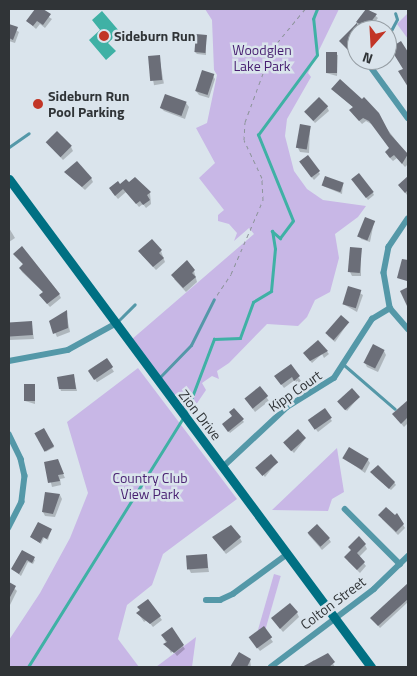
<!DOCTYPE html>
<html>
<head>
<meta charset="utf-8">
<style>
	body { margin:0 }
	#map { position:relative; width:417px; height:676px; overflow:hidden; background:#dae4ec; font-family:"Titillium Web",sans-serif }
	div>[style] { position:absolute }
	.green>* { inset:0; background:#c8b7e6; transform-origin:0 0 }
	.water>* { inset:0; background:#3fb1a5 }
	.shadow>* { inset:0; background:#0003; transform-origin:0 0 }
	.stream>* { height:2.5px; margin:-1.25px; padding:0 1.25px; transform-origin:1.25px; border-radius:1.25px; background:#3fb1a5 }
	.building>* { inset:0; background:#6b6e78; transform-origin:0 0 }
	.path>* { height:1px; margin-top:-0.5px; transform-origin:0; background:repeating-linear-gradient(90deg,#8d949a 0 4px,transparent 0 8px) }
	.service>* { height:3px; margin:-1.5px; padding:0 1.5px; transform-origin:1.5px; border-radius:1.5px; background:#5498a8 }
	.minor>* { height:5.5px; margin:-2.75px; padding:0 2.75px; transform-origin:2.75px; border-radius:2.75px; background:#5498a8 }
	.secondary>* { height:9px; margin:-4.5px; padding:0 4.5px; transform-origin:4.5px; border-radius:4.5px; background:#007083 }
	.dots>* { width:14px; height:14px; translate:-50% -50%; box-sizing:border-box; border:2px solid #dae4ec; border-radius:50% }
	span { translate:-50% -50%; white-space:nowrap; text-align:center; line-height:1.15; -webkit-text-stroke:5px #dae4ec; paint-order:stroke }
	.poi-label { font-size:14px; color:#303437; font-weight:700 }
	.left { translate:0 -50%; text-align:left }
	.park-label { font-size:14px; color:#471f70 }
	.street-label { font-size:14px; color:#303437 }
	.frame { position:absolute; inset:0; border:10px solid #303437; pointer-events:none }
	.north { position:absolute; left:347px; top:20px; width:50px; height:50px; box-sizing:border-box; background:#dae4ec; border:1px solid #969ea4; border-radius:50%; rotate:199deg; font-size:14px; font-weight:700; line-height:20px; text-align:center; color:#303437 }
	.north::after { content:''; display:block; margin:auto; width:18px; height:22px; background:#c23526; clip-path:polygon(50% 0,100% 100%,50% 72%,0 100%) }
</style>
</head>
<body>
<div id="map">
	<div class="green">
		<div style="clip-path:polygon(205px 9px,339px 9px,308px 73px,311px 77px,287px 119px,285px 136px,294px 171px,307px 189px,323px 200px,366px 206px,358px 217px,335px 234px,339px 258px,330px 292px,315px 300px,307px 317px,298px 326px,267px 324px,229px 363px,217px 371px,219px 379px,212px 376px,202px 383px,206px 390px,189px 415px,131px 340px,254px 234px,249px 228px,234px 241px,237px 233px,229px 224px,218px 221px,218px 215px,224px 210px,199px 178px,215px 163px,196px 128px,207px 123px,217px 75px,214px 70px,212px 20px)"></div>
		<div style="clip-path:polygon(408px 13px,408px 39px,397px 24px)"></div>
		<div style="clip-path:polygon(138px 368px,237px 499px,163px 554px,152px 585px,127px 605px,118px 639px,139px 667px,9px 667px,9px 640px,40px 593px,70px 538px,88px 493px,67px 422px)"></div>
		<div style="clip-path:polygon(337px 448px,344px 492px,332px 499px,328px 511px,272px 510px)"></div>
		<div style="left:274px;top:574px;width:7px;height:71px;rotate:16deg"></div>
		<div style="clip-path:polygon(196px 637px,192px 667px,156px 667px)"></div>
	</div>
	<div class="water">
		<div style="clip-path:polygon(102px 11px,120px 32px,108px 43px,116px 51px,106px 60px,89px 40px,100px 30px,92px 20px)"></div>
	</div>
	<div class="shadow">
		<div style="clip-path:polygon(36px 9px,52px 19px,45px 28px,40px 24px,36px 29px,27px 21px)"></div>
		<div style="clip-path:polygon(368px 9px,378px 18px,372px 26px,374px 30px,357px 30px,357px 47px,350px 52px,341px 42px)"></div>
		<div style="clip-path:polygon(9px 26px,19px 32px,15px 43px,9px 41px)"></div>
		<div style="clip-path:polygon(206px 36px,206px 55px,197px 54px,195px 52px)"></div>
		<div style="clip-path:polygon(327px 53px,338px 55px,337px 76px,326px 73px)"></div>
		<div style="left:159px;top:56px;width:28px;height:10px;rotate:80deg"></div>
		<div style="clip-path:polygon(213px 76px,215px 79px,209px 98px,199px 95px,196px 91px)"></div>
		<div style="clip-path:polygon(332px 89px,362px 101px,364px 99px,408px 156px,408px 164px,405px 167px,397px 158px,393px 161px,388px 156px,390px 148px,373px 125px,366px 121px,362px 124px,353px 114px,354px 108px)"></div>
		<div style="clip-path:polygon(186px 103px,189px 107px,185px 119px,164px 111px,161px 108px)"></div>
		<div style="clip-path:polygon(327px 107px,329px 111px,315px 123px,307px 114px)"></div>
		<div style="clip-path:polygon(310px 127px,309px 153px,300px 152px,298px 148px)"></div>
		<div style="clip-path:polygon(47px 143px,71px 147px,73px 151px,63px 160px)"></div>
		<div style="clip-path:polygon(308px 157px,320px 174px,314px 180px,302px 165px)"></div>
		<div style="clip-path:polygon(66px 173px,91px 178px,93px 182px,85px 190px)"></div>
		<div style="clip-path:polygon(408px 177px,408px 196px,399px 186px)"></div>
		<div style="clip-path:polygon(354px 182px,373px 193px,374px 195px,368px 200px)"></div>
		<div style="clip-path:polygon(129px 184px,150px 193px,151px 204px,146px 208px,143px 204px,139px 207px,126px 192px,118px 199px,112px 192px,119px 185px)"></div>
		<div style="clip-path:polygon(343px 184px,342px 194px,323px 186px)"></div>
		<div style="clip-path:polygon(374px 222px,370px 242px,361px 239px,360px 237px)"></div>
		<div style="clip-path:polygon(9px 228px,15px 238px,9px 242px)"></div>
		<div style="clip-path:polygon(361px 250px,361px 276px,352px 276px,350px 272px)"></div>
		<div style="clip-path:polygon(161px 251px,165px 262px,156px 270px,142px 255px)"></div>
		<div style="clip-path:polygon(17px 258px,59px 294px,61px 298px,50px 307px,43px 299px,44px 293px,22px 272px,20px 268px,24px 265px)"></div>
		<div style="clip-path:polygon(403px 260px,408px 262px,408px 280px,398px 277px)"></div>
		<div style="clip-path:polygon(194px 271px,197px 282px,186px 292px,174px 279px)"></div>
		<div style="clip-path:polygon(349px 287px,363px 295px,357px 312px,343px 304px)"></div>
		<div style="clip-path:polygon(66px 312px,70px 332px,57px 337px,50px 321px)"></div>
		<div style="clip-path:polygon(31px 322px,34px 339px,9px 340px,9px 324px)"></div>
		<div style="clip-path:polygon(348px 323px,335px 342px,328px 336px,327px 333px)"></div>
		<div style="clip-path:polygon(318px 341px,329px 354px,324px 358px,322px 354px,312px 363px,306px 356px)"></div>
		<div style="clip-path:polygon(384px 351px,386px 355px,378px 372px,367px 367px,365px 363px)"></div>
		<div style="left:106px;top:359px;width:15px;height:20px;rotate:58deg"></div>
		<div style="clip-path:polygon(290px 366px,301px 381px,297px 384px,295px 380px,284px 388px,278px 380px)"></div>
		<div style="clip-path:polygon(74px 377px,77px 391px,61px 391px,60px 388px)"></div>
		<div style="clip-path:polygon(25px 385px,35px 387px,35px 404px,25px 401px)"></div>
		<div style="clip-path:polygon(260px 388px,269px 401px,255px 412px,248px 402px)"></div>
		<div style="clip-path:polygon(359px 397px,347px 411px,340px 403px)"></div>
		<div style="clip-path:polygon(408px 402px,408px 423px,404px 427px,394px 415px)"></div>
		<div style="clip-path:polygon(234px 409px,244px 422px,230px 433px,225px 427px,233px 416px)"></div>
		<div style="clip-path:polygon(324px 410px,332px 421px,318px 432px,311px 423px)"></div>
		<div style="left:44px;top:429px;width:21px;height:9px;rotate:62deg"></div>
		<div style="clip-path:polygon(305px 439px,294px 453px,286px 445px)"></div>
		<div style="clip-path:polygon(344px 458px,368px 460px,370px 463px,365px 473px)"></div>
		<div style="clip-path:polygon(277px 462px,265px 477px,259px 470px)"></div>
		<div style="clip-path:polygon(46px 463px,59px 465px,65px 478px,60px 479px,61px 485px,52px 487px)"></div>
		<div style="clip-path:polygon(373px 475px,394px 482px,396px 485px,391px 490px)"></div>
		<div style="clip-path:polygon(46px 493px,60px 495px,62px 499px,55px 517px,45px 516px,43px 512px)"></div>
		<div style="clip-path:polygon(397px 515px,405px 528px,398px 535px,382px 519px)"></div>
		<div style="clip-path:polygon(51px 530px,48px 540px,44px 538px,41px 544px,31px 537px)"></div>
		<div style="clip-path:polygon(308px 534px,329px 539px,331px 542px,322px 550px)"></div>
		<div style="clip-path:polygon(213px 538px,240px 538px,242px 542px,226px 554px)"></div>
		<div style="clip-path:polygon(365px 545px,367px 549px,359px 557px,366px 566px,360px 573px,348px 561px)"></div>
		<div style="clip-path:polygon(22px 551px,35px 560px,33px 564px,28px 562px,21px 576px,12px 569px)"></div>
		<div style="clip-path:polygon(206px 555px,209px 572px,191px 573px,189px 569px)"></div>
		<div style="clip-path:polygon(9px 583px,17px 591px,9px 607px)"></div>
		<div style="clip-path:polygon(408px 585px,408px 602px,380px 628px,372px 618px)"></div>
		<div style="clip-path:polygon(148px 600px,162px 620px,153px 627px,147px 620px,144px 622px,138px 613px)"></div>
		<div style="clip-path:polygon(297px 613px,299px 617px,283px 632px,275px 622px)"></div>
		<div style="clip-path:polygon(263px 628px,273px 642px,260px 651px,252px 641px)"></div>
		<div style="clip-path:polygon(171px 629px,185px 649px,177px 656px,173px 651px,171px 653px,162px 635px)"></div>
		<div style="clip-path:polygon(239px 654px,250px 660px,251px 667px,231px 667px)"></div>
		<div style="clip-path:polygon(328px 655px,335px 667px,305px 667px,314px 660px,316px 663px)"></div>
	</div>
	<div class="stream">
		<div style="left:186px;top:413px;width:79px;rotate:-69.3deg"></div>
		<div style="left:214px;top:339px;width:26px;rotate:-2deg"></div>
		<div style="left:240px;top:338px;width:38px;rotate:-70deg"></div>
		<div style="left:253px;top:302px;width:21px;rotate:-31deg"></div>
		<div style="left:271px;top:291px;width:42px;rotate:-84.6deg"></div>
		<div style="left:275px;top:249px;width:18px;rotate:-99deg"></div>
		<div style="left:272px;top:231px;width:11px;rotate:41deg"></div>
		<div style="left:280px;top:238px;width:21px;rotate:-53deg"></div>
		<div style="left:293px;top:221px;width:93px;rotate:-112.1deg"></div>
		<div style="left:258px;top:135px;width:99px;rotate:-53.6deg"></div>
		<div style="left:317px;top:55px;width:36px;rotate:-96deg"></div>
		<div style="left:313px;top:19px;width:11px;rotate:-68deg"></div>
		<div style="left:28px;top:667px;width:293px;rotate:-58.1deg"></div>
	</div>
	<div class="building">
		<div style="clip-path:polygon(35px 9px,43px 9px,51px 14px,43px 25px,37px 21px,33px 26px,26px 21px)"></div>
		<div style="clip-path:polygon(366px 9px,377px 14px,370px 23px,373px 26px,370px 30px,356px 22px)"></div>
		<div style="clip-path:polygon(357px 23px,357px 41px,348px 50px,339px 41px)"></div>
		<div style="clip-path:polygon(9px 24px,18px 27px,13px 40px,9px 38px)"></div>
		<div style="left:196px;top:34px;width:11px;height:18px;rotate:5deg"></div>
		<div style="clip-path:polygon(401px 41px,408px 52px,408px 87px,398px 71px,403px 69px,390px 48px)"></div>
		<div style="left:326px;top:52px;width:11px;height:21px"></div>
		<div style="left:160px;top:55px;width:25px;height:12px;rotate:85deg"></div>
		<div style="left:202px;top:70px;width:13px;height:22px;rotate:18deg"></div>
		<div style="clip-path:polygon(340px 79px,362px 99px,364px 97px,379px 113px,390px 134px,408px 154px,402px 164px,394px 155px,390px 158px,385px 152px,389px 148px,369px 121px,363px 118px,359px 121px,349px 110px,353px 107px,331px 89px)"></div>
		<div style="left:165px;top:94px;width:23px;height:15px;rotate:20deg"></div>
		<div style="left:319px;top:97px;width:13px;height:21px;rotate:45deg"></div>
		<div style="left:300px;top:124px;width:11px;height:24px;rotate:10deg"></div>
		<div style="left:57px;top:131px;width:21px;height:16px;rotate:45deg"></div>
		<div style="left:308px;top:155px;width:20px;height:11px;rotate:53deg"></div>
		<div style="clip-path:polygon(77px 161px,92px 178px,82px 187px,64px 172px)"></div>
		<div style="left:359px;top:173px;width:24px;height:10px;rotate:52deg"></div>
		<div style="left:325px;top:176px;width:20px;height:10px;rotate:20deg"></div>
		<div style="clip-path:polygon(408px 176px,408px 190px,405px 193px,398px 185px)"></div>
		<div style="clip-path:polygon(135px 177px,151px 192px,147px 195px,150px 200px,143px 205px,140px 201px,136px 204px,123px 189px,115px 196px,109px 188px,118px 181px,120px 184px,126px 179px,129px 182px)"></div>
		<div style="left:365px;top:217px;width:11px;height:21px;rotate:22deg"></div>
		<div style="clip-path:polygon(152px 239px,162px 250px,159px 253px,164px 258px,153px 267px,138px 251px)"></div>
		<div style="clip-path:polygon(22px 246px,60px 294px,47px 304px,39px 295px,43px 292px,19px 268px,23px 264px,13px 254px)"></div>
		<div style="left:350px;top:247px;width:12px;height:25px;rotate:5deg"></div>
		<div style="clip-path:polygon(402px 259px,408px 260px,407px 281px,397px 278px)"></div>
		<div style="clip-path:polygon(187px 260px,195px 270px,192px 273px,196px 277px,183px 288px,171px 275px)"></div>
		<div style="left:348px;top:286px;width:14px;height:19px;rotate:17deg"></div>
		<div style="clip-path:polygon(408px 287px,408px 308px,400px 291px)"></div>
		<div style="clip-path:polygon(67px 310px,68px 328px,53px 334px,49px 321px)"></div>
		<div style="left:341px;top:315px;width:11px;height:24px;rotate:41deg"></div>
		<div style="left:32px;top:321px;width:14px;height:23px;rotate:86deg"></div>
		<div style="clip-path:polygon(318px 340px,328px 351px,310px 361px,303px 353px)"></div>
		<div style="left:373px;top:344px;width:13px;height:21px;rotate:27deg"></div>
		<div style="left:107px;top:358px;width:11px;height:23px;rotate:56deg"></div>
		<div style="clip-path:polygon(291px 364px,300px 376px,294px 381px,292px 377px,281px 385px,274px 376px)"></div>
		<div style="clip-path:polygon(74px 374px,76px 389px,59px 389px,57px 377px)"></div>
		<div style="left:24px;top:384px;width:11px;height:17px"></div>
		<div style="left:260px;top:386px;width:13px;height:20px;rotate:51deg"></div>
		<div style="left:352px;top:388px;width:12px;height:20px;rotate:48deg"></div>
		<div style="clip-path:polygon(408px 400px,408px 417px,401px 424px,392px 414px)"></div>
		<div style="clip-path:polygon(234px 408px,244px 419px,228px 432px,222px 424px,232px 416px,229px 412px)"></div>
		<div style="left:325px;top:408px;width:12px;height:21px;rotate:55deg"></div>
		<div style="left:44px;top:428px;width:21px;height:11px;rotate:61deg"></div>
		<div style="left:298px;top:429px;width:12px;height:20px;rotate:48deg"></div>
		<div style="left:349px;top:447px;width:23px;height:13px;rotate:31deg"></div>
		<div style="left:271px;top:454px;width:11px;height:21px;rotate:49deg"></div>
		<div style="clip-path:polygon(58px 459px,64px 474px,58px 475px,60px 481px,48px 483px,44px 462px)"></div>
		<div style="clip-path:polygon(378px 465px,395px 482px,389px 489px,370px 472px)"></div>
		<div style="clip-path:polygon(45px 492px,60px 494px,53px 514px,42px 512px)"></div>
		<div style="clip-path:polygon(386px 507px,395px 515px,397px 513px,404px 524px,396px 532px,378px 515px)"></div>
		<div style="clip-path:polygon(38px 522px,52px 529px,47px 539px,43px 537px,40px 543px,30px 537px)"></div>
		<div style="left:317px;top:524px;width:19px;height:13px;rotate:47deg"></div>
		<div style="clip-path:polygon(231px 525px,241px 537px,224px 551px,212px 537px)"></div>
		<div style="clip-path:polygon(359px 536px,366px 544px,357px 553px,365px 562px,357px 570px,344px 557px,351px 550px,348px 547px)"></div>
		<div style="clip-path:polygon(22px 550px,35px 557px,32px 563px,27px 560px,19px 574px,11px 569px)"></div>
		<div style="left:207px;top:554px;width:14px;height:21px;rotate:86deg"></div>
		<div style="clip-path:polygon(9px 582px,16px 586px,9px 599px)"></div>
		<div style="clip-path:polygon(408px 583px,408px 599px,378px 626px,370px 618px)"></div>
		<div style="clip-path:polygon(148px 599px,161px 616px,150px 624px,136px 613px,140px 610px,137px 607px)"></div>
		<div style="clip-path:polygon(290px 603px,298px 612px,280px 629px,271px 618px)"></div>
		<div style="left:264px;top:626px;width:14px;height:19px;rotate:54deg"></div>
		<div style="clip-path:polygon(172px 627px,184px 645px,174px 653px,163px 644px,167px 642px,161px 635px)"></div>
		<div style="clip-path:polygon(239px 652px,251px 659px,247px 667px,230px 667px)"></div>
		<div style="clip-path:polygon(328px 653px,335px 662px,329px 667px,302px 667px)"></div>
	</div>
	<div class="path">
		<div style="left:217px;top:295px;width:25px;rotate:-56deg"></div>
		<div style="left:231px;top:274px;width:81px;rotate:-66.6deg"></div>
		<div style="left:263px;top:200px;width:22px;rotate:-93deg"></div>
		<div style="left:262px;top:178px;width:42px;rotate:-115.3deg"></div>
		<div style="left:244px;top:140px;width:18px;rotate:-87deg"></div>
		<div style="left:245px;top:122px;width:78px;rotate:-69.7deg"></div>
		<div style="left:272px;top:49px;width:52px;rotate:-50.5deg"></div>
	</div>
	<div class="service">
		<div style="left:387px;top:38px;width:21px;rotate:-62deg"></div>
		<div style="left:397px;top:19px;width:6px;rotate:-108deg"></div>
		<div style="left:371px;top:67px;width:8px;rotate:-60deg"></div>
		<div style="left:9px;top:147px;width:24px;rotate:-35deg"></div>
		<div style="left:117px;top:322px;width:25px;rotate:-45deg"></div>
		<div style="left:344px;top:365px;width:67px;rotate:40.8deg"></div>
		<div style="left:159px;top:378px;width:46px;rotate:-45.9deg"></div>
		<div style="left:191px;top:345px;width:51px;rotate:-63.4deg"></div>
	</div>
	<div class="minor">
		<div style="left:371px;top:67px;width:63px;rotate:54deg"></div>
		<div style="left:408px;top:219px;width:34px;rotate:124deg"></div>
		<div style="left:389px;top:247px;width:26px;rotate:101deg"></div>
		<div style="left:384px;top:273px;width:36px;rotate:80deg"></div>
		<div style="left:390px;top:308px;width:28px;rotate:49deg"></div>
		<div style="left:9px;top:361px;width:60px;rotate:-10.6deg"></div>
		<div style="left:68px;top:350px;width:54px;rotate:-29deg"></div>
		<div style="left:9px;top:434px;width:28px;rotate:64deg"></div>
		<div style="left:21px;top:459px;width:17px;rotate:77deg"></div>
		<div style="left:25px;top:476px;width:26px;rotate:97deg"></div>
		<div style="left:22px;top:502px;width:29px;rotate:117deg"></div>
		<div style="left:224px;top:466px;width:86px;rotate:-43.1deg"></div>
		<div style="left:287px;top:407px;width:55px;rotate:-31.7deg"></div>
		<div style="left:334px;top:378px;width:70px;rotate:-57.2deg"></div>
		<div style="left:372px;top:319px;width:21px;rotate:-31deg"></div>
		<div style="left:345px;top:509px;width:78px;rotate:45deg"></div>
		<div style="left:206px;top:600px;width:14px"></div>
		<div style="left:220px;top:600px;width:14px;rotate:-25deg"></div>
		<div style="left:233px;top:594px;width:66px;rotate:-36.3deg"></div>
		<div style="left:271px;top:667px;width:129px;rotate:-37.1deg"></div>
		<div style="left:374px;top:589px;width:47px;rotate:-44.1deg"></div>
	</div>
	<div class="secondary">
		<div style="left:9px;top:179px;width:608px;rotate:53.43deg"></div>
	</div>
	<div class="dots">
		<div style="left:104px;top:36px;background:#c23526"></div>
		<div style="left:38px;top:104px;background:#c23526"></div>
	</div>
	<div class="poi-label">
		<span class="left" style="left:114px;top:36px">Sideburn Run</span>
		<span class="left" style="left:48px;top:104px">Sideburn Run<br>Pool Parking</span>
	</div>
	<div class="park-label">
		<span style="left:262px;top:58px">Woodglen<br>Lake Park</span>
		<span style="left:150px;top:486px">Country Club<br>View Park</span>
	</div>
	<div class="street-label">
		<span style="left:295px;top:391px;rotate:-35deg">Kipp Court</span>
		<span style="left:200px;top:415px;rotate:52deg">Zion Drive</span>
		<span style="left:333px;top:603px;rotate:-37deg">Colton Street</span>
	</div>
	<div class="frame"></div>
	<div class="north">N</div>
</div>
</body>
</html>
